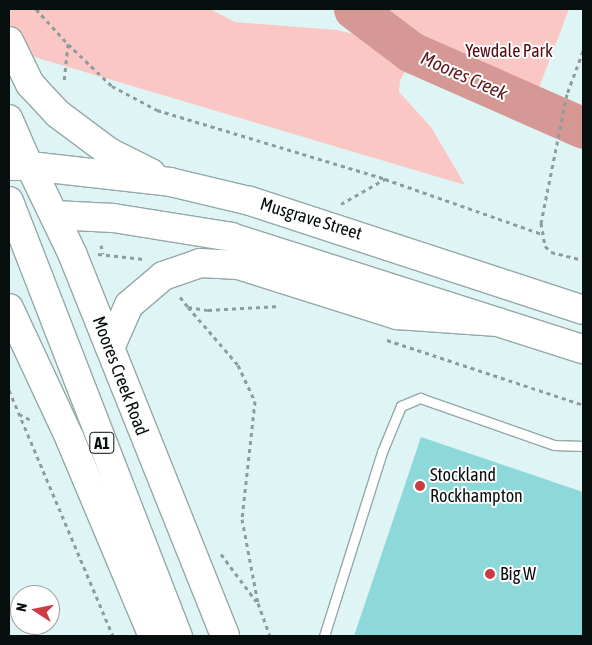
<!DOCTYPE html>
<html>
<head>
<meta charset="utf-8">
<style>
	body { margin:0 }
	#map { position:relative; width:592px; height:645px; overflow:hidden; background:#dff5f5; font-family:"Asap Condensed",sans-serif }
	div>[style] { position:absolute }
	.green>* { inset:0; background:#fac7c4 }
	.river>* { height:41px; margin:-20.5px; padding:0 20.5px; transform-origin:20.5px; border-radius:20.5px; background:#d59894 }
	.building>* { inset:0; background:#8dd9d9 }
	.path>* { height:3px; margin-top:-1.5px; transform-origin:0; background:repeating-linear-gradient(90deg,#8c9d9d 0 4px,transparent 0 8px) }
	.roads { filter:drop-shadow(1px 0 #94a8a8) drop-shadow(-1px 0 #94a8a8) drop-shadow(0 1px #94a8a8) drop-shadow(0 -1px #94a8a8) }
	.service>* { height:9px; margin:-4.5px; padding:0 4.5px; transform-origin:4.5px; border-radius:4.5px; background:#fff }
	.secondary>* { height:26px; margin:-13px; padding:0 13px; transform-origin:13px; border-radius:13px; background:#fff }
	.primary>* { height:28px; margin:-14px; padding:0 14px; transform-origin:14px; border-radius:14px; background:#fff }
	.trunk>* { height:28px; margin:-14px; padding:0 14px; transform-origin:14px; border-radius:14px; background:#fff }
	.dots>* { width:14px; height:14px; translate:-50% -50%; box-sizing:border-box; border:2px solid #fff; border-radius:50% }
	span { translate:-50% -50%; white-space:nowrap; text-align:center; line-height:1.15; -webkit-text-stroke:4px #fff; paint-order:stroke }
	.shield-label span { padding:1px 4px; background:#fff; border:1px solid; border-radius:4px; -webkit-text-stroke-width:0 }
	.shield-label { font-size:16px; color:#070e0e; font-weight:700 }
	.park-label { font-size:18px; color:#540a11 }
	.street-label { font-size:18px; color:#070e0e }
	.poi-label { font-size:18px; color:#070e0e }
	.left { translate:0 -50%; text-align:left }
	.water-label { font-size:19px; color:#61181b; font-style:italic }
	.frame { position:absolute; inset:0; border:10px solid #070e0e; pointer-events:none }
	.north { position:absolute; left:10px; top:585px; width:50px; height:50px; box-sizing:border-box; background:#fff; border:1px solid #9c9f9f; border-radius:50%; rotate:281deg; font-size:14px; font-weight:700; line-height:20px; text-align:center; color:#070e0e }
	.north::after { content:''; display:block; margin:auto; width:18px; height:22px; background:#ca3b42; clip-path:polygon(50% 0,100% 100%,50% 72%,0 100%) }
</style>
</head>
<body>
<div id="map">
	<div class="green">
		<div style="clip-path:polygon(9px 9px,210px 9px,235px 22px,337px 30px,392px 43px,413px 59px,400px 80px,399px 92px,431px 127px,465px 185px,21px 53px,9px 23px)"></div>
		<div style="clip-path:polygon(354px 9px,569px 9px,532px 106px,411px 52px)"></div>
	</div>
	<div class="river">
		<div style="left:354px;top:9px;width:71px;rotate:37deg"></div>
		<div style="left:411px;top:52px;width:188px;rotate:23.8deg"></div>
	</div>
	<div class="building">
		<div style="clip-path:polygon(421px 437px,583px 492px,583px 636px,354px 636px)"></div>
	</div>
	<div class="path">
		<div style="left:36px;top:9px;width:47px;rotate:47.6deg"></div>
		<div style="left:68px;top:44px;width:38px;rotate:96deg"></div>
		<div style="left:68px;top:44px;width:61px;rotate:43.7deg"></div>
		<div style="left:112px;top:86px;width:51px;rotate:28.1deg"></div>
		<div style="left:157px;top:110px;width:238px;rotate:16.8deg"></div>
		<div style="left:385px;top:179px;width:166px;rotate:19.3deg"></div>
		<div style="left:583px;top:51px;width:46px;rotate:110.4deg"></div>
		<div style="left:567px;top:94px;width:132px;rotate:101.4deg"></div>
		<div style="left:541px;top:223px;width:23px;rotate:80deg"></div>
		<div style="left:545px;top:246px;width:8px;rotate:45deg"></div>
		<div style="left:551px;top:252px;width:33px;rotate:14deg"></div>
		<div style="left:341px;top:204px;width:51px;rotate:-29.6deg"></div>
		<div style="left:101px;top:245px;width:9px;rotate:77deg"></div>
		<div style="left:98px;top:254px;width:46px;rotate:6.2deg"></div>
		<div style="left:180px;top:297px;width:13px;rotate:51deg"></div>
		<div style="left:188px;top:307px;width:20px;rotate:9deg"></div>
		<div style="left:208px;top:310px;width:71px;rotate:-3.2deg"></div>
		<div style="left:188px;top:307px;width:77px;rotate:49.2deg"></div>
		<div style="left:238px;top:365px;width:40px;rotate:65deg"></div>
		<div style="left:255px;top:401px;width:119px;rotate:96.3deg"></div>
		<div style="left:242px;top:519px;width:86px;rotate:79.2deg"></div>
		<div style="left:258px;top:603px;width:35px;rotate:70deg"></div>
		<div style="left:387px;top:340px;width:206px;rotate:18.3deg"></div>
		<div style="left:9px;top:390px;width:267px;rotate:67.1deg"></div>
		<div style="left:19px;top:414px;width:16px;rotate:27deg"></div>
		<div style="left:221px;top:554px;width:59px;rotate:53.3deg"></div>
	</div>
	<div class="roads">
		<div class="service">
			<div style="left:324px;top:636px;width:193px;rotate:-72.5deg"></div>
			<div style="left:382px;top:452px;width:50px;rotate:-67.6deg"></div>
			<div style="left:401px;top:406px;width:21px;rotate:-23deg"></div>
			<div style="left:420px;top:398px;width:142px;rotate:19.3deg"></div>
			<div style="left:554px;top:445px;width:29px;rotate:2deg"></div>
		</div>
		<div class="secondary">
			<div style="left:9px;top:118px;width:52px;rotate:66.4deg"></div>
		</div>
		<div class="primary">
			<div style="left:9px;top:41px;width:48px;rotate:64deg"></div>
			<div style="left:30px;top:84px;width:41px;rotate:47deg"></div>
			<div style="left:58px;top:114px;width:64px;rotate:36.7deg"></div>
			<div style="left:109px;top:152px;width:47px;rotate:26.6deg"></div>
			<div style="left:30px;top:166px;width:141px;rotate:6.5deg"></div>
			<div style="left:170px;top:182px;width:82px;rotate:13.4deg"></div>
			<div style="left:250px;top:201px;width:350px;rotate:18.1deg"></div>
			<div style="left:54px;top:215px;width:59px;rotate:2.9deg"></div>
			<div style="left:113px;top:218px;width:120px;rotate:9.1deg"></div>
			<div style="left:231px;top:237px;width:369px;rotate:17.7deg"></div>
		</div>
		<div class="trunk">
			<div style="left:9px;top:166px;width:21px"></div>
			<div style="left:30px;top:166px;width:97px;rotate:64.2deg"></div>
			<div style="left:72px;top:253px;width:412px;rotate:68.2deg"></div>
			<div style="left:9px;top:201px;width:467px;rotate:68.8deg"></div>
			<div style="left:9px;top:308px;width:145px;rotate:65deg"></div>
			<div style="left:70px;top:439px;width:214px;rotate:67.2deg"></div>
			<div style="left:110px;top:348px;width:47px;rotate:-66.2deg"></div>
			<div style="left:129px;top:305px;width:45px;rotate:-40.5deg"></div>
			<div style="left:163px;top:276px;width:39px;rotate:-19deg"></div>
			<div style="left:200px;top:263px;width:38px;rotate:3deg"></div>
			<div style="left:238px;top:265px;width:167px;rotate:17.5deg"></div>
			<div style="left:397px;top:315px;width:101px;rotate:4deg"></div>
		</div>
	</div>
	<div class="dots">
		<div style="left:420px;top:486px;background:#ca3b42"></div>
		<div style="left:490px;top:574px;background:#ca3b42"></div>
	</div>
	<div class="shield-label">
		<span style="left:102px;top:443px">A1</span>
	</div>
	<div class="park-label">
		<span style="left:509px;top:51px">Yewdale Park</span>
	</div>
	<div class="street-label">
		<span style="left:311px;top:219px;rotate:17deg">Musgrave Street</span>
		<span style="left:120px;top:376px;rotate:69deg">Moores Creek Road</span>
	</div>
	<div class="poi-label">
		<span class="left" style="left:430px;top:486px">Stockland<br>Rockhampton</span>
		<span class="left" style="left:500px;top:574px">Big W</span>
	</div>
	<div class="water-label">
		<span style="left:464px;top:76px;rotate:24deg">Moores Creek</span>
	</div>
	<div class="frame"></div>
	<div class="north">N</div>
</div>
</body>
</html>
